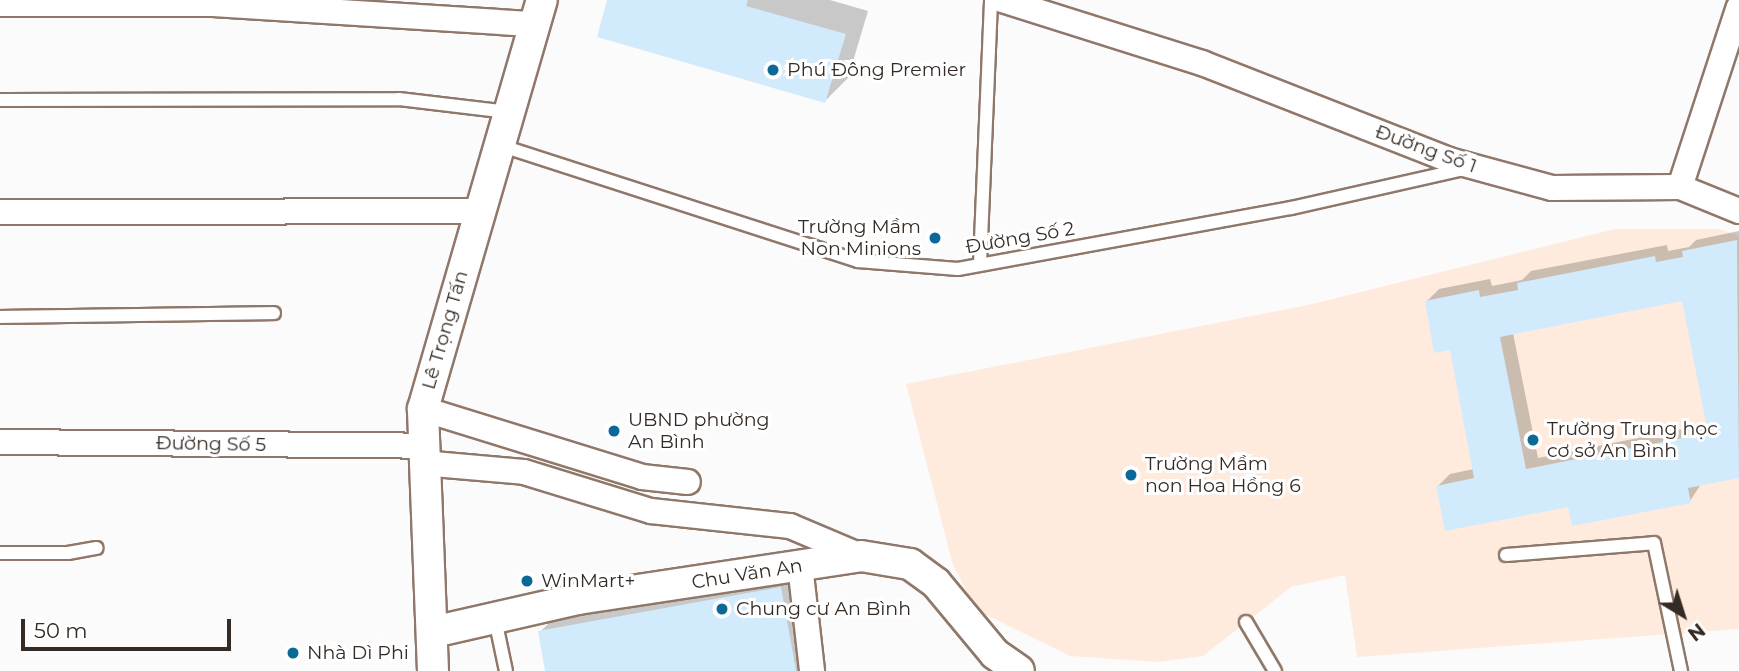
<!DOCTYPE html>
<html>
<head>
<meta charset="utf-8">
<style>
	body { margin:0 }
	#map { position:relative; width:1739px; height:671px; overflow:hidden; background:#fbfbfb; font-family:Montserrat,sans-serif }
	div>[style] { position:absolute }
	.built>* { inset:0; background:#feebdd }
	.shadow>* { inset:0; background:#0003 }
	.building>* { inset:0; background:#d1ebfd }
	.roads { filter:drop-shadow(2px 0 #8f7869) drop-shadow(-2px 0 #8f7869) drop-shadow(0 2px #8f7869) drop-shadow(0 -2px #8f7869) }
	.service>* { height:12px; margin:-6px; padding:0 6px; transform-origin:6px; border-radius:6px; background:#fff }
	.minor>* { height:24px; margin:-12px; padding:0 12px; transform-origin:12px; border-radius:12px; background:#fff }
	.tertiary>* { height:30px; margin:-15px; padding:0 15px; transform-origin:15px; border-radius:15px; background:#fff }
	.dots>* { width:19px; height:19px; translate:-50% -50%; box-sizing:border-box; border:4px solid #fff; border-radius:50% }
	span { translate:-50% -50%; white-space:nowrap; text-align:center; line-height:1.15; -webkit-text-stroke:6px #fff; paint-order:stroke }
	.poi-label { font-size:19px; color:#352b25 }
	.left { translate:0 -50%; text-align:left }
	.right { translate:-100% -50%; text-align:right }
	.street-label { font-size:19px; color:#352b25 }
	.north { position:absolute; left:1648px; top:580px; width:70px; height:70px; -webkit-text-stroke:5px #fff; paint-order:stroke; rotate:142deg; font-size:19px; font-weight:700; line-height:28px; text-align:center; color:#352b25 }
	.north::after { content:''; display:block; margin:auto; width:24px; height:32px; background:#352b25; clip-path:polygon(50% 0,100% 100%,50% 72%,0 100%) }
	.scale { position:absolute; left:21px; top:619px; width:210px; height:32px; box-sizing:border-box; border:4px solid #352b25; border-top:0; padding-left:9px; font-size:21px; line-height:24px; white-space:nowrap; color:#352b25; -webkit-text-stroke:5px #fff; paint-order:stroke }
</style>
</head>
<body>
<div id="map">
	<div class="built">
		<div style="clip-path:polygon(1615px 229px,1720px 229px,1739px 236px,1739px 629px,1357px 657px,1345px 575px,1291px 587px,1203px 656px,1157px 662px,1070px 656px,976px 610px,953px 565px,906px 384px,1308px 305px)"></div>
	</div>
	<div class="shadow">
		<div style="clip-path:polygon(609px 0,830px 0,868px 11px,848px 78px,825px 101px)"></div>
		<div style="clip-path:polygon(evenodd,1739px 231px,1739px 477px,1701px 484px,1690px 501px,1438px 486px,1450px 474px,1474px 469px,1451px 348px,1427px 301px,1439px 289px,1490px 279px,1492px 286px,1522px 280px,1531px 271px,1667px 245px,1668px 251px,1689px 247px,1696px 240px,1739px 231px,1684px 299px,1708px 424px,1538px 458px,1513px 333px,1684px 299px)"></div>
		<div style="clip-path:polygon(804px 564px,823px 671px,547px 671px,540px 632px,564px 608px)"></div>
	</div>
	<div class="building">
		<div style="clip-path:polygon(607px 0,748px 0,746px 6px,846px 34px,825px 103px,597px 37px)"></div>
		<div style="clip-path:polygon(evenodd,1737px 240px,1739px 478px,1688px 488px,1691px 503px,1572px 526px,1568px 507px,1445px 531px,1436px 486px,1474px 478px,1450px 350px,1434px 353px,1425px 301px,1479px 290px,1480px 297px,1518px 290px,1517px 283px,1655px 256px,1656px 262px,1683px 257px,1682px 251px,1737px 240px,1682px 301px,1708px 433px,1526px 469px,1500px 337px,1682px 301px)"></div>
		<div style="clip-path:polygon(781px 587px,796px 671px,545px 671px,538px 631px)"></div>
	</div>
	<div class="roads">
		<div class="service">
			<div style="left:0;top:100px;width:399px;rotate:-0.1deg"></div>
			<div style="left:399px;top:99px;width:110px;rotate:6.8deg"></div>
			<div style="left:499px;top:145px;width:377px;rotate:17.9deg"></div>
			<div style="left:858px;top:261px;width:100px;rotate:4.6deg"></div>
			<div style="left:958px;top:269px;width:339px;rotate:-10.4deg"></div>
			<div style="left:1291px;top:208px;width:177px;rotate:-12.7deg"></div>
			<div style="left:980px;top:264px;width:264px;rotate:-87.6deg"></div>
			<div style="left:0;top:317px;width:274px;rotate:-0.8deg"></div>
			<div style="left:0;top:553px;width:68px"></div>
			<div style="left:68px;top:553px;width:29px;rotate:-10deg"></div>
			<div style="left:1506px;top:555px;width:148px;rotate:-4.6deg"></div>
			<div style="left:1654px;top:543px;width:131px;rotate:78.1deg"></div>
			<div style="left:495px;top:619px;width:53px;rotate:78.1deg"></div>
			<div style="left:1246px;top:622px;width:57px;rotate:59.4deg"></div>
		</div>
		<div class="minor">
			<div style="left:1002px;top:0;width:210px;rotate:17.5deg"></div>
			<div style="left:1202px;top:63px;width:265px;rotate:21.4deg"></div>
			<div style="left:1449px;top:160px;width:107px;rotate:15.2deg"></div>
			<div style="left:1552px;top:188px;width:128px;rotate:-0.4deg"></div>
			<div style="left:1680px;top:187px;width:189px;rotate:-71.9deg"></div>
			<div style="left:0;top:4px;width:213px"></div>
			<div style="left:213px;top:4px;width:321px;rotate:3.6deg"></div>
			<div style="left:1680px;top:187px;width:64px;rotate:22.1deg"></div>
			<div style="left:0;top:212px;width:479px;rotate:-0.1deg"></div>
			<div style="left:423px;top:409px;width:229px;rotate:17.2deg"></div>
			<div style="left:642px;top:477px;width:46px;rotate:6.2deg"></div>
			<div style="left:0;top:442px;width:421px;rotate:0.5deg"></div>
			<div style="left:422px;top:463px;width:102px;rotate:5deg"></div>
			<div style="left:524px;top:472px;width:133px;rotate:17.1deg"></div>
			<div style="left:651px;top:511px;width:140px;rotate:6.2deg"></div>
			<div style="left:790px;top:526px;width:77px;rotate:22.9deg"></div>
			<div style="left:800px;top:565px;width:107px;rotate:83.5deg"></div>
		</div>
		<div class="tertiary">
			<div style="left:433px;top:632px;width:149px;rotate:-12.8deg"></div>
			<div style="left:578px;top:599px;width:286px;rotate:-8.6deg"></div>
			<div style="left:861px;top:556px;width:50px;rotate:9.3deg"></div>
			<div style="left:910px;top:564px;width:32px;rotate:36deg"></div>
			<div style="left:936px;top:583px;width:92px;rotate:50.3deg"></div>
			<div style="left:995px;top:654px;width:29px;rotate:35deg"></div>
			<div style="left:433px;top:671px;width:262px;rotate:-92.2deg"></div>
			<div style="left:423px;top:409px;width:426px;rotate:-73.8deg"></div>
		</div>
	</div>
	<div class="dots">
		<div style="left:773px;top:70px;background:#0b6998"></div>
		<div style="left:935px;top:238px;background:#0b6998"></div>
		<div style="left:614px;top:431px;background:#0b6998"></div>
		<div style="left:1533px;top:440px;background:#0b6998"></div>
		<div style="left:1131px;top:475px;background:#0b6998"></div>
		<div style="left:527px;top:581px;background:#0b6998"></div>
		<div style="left:722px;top:609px;background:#0b6998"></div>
		<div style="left:293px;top:653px;background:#0b6998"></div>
	</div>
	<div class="poi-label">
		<span class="left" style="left:787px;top:70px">Phú Đông Premier</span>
		<span class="right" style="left:921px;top:238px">Trường Mầm<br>Non Minions</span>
		<span class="left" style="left:628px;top:431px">UBND phường<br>An Bình</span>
		<span class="left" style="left:1547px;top:440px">Trường Trung học<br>cơ sở An Bình</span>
		<span class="left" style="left:1145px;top:475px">Trường Mầm<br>non Hoa Hồng 6</span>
		<span class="left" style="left:541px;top:581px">WinMart+</span>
		<span class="left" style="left:736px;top:609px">Chung cư An Bình</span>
		<span class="left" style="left:307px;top:653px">Nhà Dì Phi</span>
	</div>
	<div class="street-label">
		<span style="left:1426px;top:149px;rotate:20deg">Đường Số 1</span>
		<span style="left:1020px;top:238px;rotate:-10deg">Đường Số 2</span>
		<span style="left:445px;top:330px;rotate:-74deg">Lê Trọng Tấn</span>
		<span style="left:211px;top:444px;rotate:1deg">Đường Số 5</span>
		<span style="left:747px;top:574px;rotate:-9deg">Chu Văn An</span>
	</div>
	<div class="north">N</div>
	<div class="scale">50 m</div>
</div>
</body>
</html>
